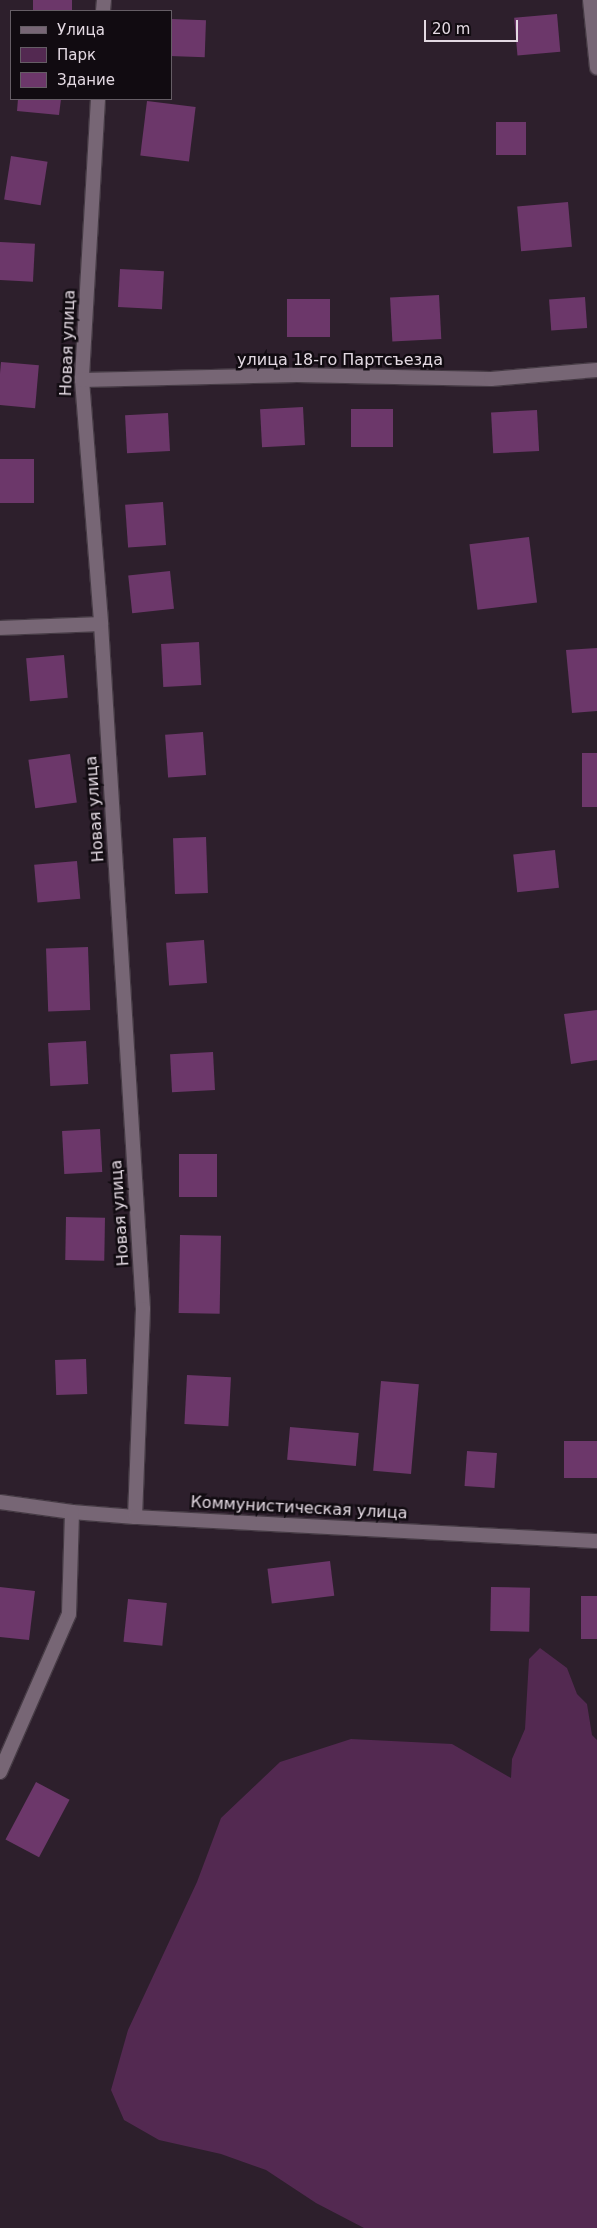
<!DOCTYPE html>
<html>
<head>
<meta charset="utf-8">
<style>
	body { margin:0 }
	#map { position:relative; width:597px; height:2228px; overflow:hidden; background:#2d1f2c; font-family:"DejaVu Sans",sans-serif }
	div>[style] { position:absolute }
	.green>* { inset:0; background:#532951 }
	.building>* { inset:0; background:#6c376a; transform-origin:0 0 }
	.roads { filter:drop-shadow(1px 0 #463b45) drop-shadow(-1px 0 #463b45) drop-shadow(0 1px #463b45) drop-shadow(0 -1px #463b45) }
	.minor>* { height:14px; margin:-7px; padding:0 7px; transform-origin:7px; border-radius:7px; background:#776675 }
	span { translate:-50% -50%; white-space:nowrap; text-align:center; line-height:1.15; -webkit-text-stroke:5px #110b11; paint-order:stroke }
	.street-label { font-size:16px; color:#e3d9e2 }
	.legend { position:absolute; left:10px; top:10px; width:162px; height:90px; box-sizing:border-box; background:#110b11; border:1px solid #655d65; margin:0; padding:6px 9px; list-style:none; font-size:15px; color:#e3d9e2 }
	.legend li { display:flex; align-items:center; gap:10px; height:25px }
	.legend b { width:25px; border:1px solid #655d65 }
	.scale { position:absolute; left:424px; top:20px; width:94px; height:22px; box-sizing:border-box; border:2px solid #e3d9e2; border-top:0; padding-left:6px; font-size:15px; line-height:18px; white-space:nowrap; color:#e3d9e2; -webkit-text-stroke:4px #110b11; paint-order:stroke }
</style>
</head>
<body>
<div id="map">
	<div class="green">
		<div style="clip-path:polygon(540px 1648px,567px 1668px,577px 1694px,587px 1704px,592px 1735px,597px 1740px,597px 2228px,364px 2228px,316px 2203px,266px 2170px,221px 2154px,159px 2140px,124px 2120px,111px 2090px,128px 2030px,197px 1882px,221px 1818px,280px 1762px,351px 1739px,452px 1744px,511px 1778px,512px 1759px,525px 1729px,529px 1659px)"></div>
	</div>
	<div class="building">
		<div style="left:33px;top:0;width:39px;height:11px"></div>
		<div style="left:557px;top:14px;width:38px;height:43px;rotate:85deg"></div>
		<div style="left:171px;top:19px;width:35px;height:37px;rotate:2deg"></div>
		<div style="clip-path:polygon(18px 99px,61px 99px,59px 115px,17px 111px)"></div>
		<div style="left:147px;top:101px;width:49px;height:55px;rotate:7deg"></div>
		<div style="left:526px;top:122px;width:33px;height:30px;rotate:90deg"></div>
		<div style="left:11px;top:156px;width:37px;height:44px;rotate:9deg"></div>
		<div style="left:568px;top:202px;width:45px;height:51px;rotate:85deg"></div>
		<div style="left:0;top:242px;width:35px;height:38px;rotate:3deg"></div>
		<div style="left:120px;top:269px;width:44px;height:38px;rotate:3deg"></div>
		<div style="left:439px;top:295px;width:44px;height:49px;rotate:87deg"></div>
		<div style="left:585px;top:297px;width:31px;height:36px;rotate:86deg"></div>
		<div style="left:287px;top:299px;width:43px;height:38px"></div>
		<div style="left:1px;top:362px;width:38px;height:43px;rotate:5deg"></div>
		<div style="left:303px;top:407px;width:38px;height:43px;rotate:87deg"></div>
		<div style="left:351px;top:409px;width:42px;height:38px"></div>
		<div style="left:537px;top:410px;width:41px;height:46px;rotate:87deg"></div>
		<div style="left:168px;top:413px;width:38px;height:43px;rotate:87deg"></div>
		<div style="left:0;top:459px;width:34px;height:44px"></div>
		<div style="left:163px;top:502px;width:43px;height:38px;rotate:86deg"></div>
		<div style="left:529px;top:537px;width:66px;height:60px;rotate:83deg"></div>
		<div style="left:170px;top:571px;width:38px;height:42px;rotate:84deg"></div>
		<div style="left:199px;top:642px;width:43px;height:38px;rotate:87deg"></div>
		<div style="clip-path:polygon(597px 648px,597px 711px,572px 713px,566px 650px)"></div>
		<div style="left:64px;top:655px;width:43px;height:38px;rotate:85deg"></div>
		<div style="left:203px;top:732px;width:43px;height:38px;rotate:86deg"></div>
		<div style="left:582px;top:753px;width:15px;height:54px"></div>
		<div style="left:70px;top:754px;width:49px;height:42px;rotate:82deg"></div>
		<div style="left:206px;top:837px;width:56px;height:33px;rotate:88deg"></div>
		<div style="left:555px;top:850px;width:38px;height:42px;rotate:84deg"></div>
		<div style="left:77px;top:861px;width:38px;height:43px;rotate:85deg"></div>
		<div style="left:204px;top:940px;width:43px;height:38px;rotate:86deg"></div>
		<div style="left:88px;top:947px;width:63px;height:42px;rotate:88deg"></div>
		<div style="clip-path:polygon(597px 1010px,597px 1060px,571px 1064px,564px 1014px)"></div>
		<div style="left:86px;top:1041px;width:43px;height:38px;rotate:87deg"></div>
		<div style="left:213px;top:1052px;width:38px;height:43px;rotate:87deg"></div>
		<div style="left:100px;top:1129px;width:43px;height:38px;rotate:87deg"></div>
		<div style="left:179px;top:1154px;width:38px;height:43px"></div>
		<div style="left:66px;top:1217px;width:39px;height:43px;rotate:1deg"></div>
		<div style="left:180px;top:1235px;width:41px;height:78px;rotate:1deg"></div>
		<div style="left:86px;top:1359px;width:35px;height:31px;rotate:88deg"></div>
		<div style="left:187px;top:1375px;width:44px;height:49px;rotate:3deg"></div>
		<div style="left:381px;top:1381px;width:38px;height:90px;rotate:5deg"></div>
		<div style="left:290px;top:1427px;width:69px;height:33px;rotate:5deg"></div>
		<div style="left:564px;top:1441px;width:33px;height:37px"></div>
		<div style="left:467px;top:1451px;width:30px;height:35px;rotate:4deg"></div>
		<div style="left:330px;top:1561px;width:35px;height:63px;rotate:83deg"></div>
		<div style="clip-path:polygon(0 1587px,35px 1591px,29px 1640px,0 1637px)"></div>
		<div style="left:491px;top:1587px;width:39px;height:44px;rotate:1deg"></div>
		<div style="left:581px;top:1596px;width:16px;height:43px"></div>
		<div style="left:128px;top:1599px;width:39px;height:43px;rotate:6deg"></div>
		<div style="left:36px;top:1782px;width:38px;height:65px;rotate:28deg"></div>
	</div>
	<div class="roads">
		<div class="minor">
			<div style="left:590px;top:0;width:68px;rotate:84.1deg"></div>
			<div style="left:103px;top:11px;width:11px;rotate:-85deg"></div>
			<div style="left:98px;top:99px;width:281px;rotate:93.3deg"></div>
			<div style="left:82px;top:380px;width:245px;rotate:85.5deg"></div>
			<div style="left:101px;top:624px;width:686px;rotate:86.49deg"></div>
			<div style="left:143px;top:1309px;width:208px;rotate:92.2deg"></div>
			<div style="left:82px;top:380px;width:215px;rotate:-1.3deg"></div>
			<div style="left:297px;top:375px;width:194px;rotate:1.2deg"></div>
			<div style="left:491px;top:379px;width:106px;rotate:-4.9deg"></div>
			<div style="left:0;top:628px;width:101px;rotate:-2.3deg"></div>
			<div style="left:0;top:1502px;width:73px;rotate:7.9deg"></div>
			<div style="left:72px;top:1512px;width:63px;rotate:4.5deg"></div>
			<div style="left:135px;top:1517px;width:463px;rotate:3deg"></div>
			<div style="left:0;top:1772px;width:172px;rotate:-66.4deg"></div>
			<div style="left:69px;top:1614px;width:102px;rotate:-88.3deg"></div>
		</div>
	</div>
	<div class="street-label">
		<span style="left:68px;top:343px;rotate:-88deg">Новая улица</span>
		<span style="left:340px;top:360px">улица 18-го Партсъезда</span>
		<span style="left:95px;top:809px;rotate:-94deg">Новая улица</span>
		<span style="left:120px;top:1213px;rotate:-94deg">Новая улица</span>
		<span style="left:299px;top:1508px;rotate:3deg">Коммунистическая улица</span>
	</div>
	<ul class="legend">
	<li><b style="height:6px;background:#776675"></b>Улица</li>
	<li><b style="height:14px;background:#532951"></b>Парк</li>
	<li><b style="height:14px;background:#6c376a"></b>Здание</li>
	</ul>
	<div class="scale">20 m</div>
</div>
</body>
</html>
